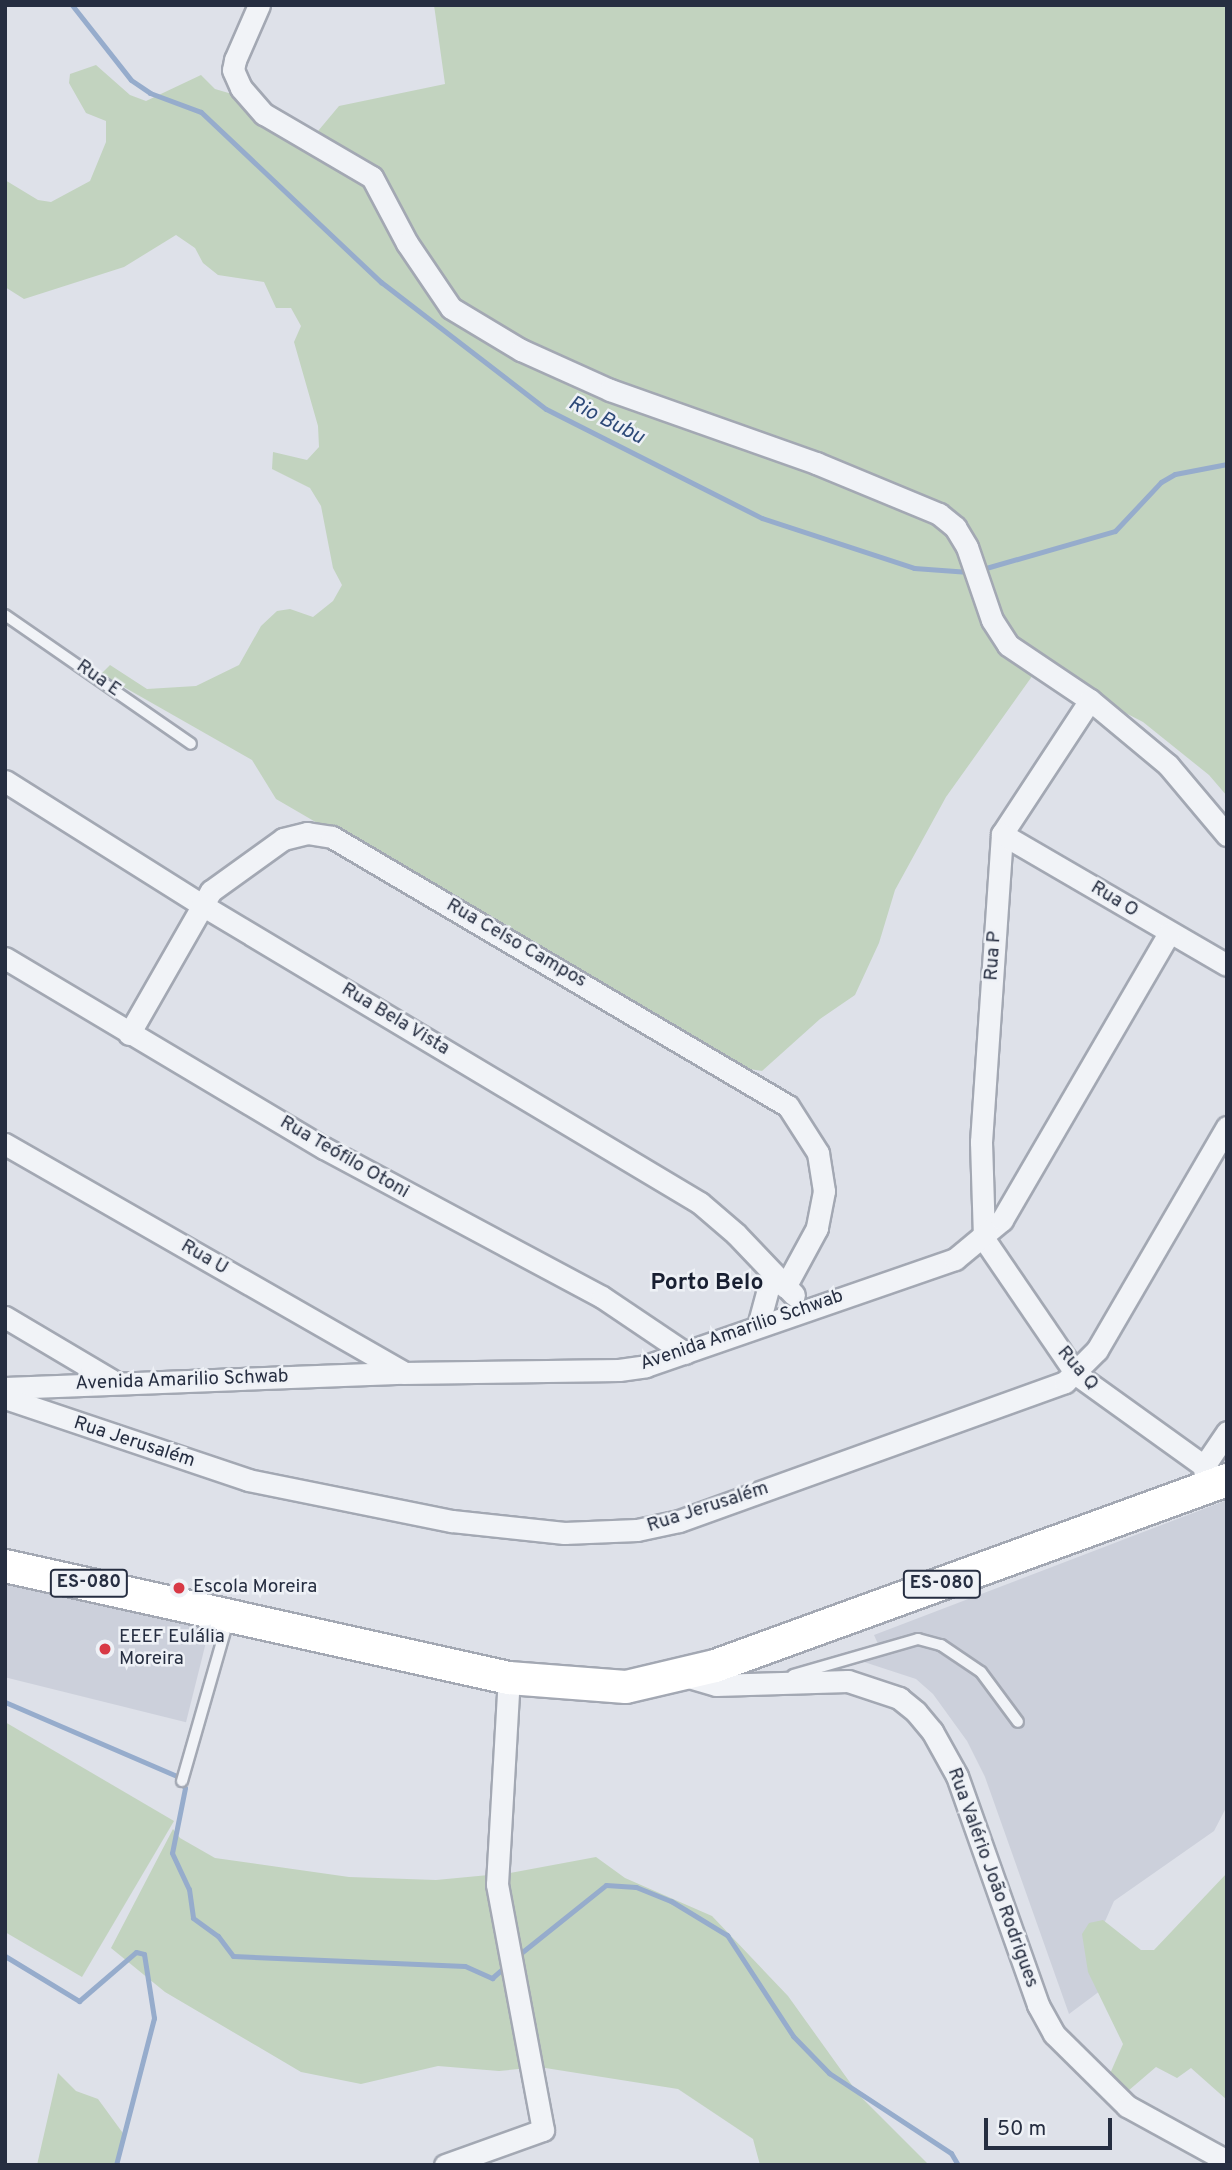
<!DOCTYPE html>
<html>
<head>
<meta charset="utf-8">
<style>
	body { margin:0 }
	#map { position:relative; width:1232px; height:2170px; overflow:hidden; background:#dee1e9; font-family:Overpass,sans-serif }
	div>[style] { position:absolute }
	.built>* { inset:0; background:#ccd0db; transform-origin:0 0 }
	.green>* { inset:0; background:#c2d3bf }
	.stream>* { height:5px; margin:-2.5px; padding:0 2.5px; transform-origin:2.5px; border-radius:2.5px; background:#96accc }
	.roads { filter:drop-shadow(2px 0 #a3a8b3) drop-shadow(-2px 0 #a3a8b3) drop-shadow(0 2px #a3a8b3) drop-shadow(0 -2px #a3a8b3) }
	.service>* { height:10px; margin:-5px; padding:0 5px; transform-origin:5px; border-radius:5px; background:#f1f3f7 }
	.minor>* { height:21px; margin:-10.5px; padding:0 10.5px; transform-origin:10.5px; border-radius:10.5px; background:#f1f3f7 }
	.primary>* { height:32px; margin:-16px; padding:0 16px; transform-origin:16px; border-radius:16px; background:#fff }
	.dots>* { width:19px; height:19px; translate:-50% -50%; box-sizing:border-box; border:4px solid #eef1f6; border-radius:50% }
	span { translate:-50% -50%; white-space:nowrap; text-align:center; line-height:1.15; -webkit-text-stroke:5px #eef1f6; paint-order:stroke }
	.shield-label span { padding:2px 5px; background:#eef1f6; border:2px solid; border-radius:5px; -webkit-text-stroke-width:0 }
	.shield-label { font-size:18px; color:#262e41; font-weight:700 }
	.street-label { font-size:19px; color:#262e41 }
	.poi-label { font-size:19px; color:#262e41 }
	.left { translate:0 -50%; text-align:left }
	.water-label { font-size:21px; color:#2d4978; font-style:italic }
	.quarter-label { font-size:23px; color:#181f31; font-weight:700 }
	.frame { position:absolute; inset:0; border:7px solid #262e41; pointer-events:none }
	.scale { position:absolute; left:984px; top:2118px; width:128px; height:32px; box-sizing:border-box; border:4px solid #262e41; border-top:0; padding-left:9px; font-size:21px; line-height:24px; white-space:nowrap; color:#262e41; -webkit-text-stroke:5px #eef1f6; paint-order:stroke }
</style>
</head>
<body>
<div id="map">
	<div class="built">
		<div style="clip-path:polygon(1227px 1500px,1227px 1806px,1214px 1831px,1114px 1901px,1099px 1935px,1108px 1985px,1069px 2014px,985px 1777px,967px 1741px,933px 1694px,916px 1679px,861px 1661px,882px 1653px,874px 1635px)"></div>
		<div style="left:5px;top:1572px;width:212px;height:102px;rotate:14deg"></div>
	</div>
	<div class="green">
		<div style="clip-path:polygon(434px 5px,1227px 5px,1227px 796px,1209px 775px,1143px 722px,1038px 668px,946px 797px,895px 890px,879px 943px,855px 995px,820px 1019px,762px 1071px,737px 1067px,276px 799px,252px 760px,101px 674px,110px 665px,147px 689px,196px 686px,239px 665px,261px 626px,277px 611px,290px 609px,313px 617px,333px 601px,342px 585px,333px 568px,321px 506px,310px 488px,272px 469px,273px 452px,307px 460px,319px 447px,318px 426px,294px 342px,301px 326px,291px 308px,276px 308px,264px 282px,218px 275px,203px 263px,195px 248px,176px 235px,124px 267px,24px 299px,5px 287px,5px 180px,38px 200px,51px 202px,90px 181px,106px 142px,106px 121px,86px 113px,69px 83px,70px 74px,96px 65px,130px 95px,146px 101px,201px 75px,215px 89px,232px 94px,267px 121px,308px 143px,339px 106px,445px 84px)"></div>
		<div style="clip-path:polygon(5px 1722px,174px 1821px,82px 1977px,5px 1932px)"></div>
		<div style="clip-path:polygon(173px 1829px,180px 1838px,215px 1858px,349px 1877px,436px 1880px,510px 1873px,596px 1857px,625px 1878px,712px 1916px,788px 1996px,859px 2095px,929px 2165px,760px 2165px,753px 2139px,678px 2089px,539px 2067px,499px 2071px,438px 2066px,361px 2084px,301px 2072px,165px 1992px,111px 1948px)"></div>
		<div style="clip-path:polygon(1227px 1873px,1227px 2100px,1191px 2068px,1177px 2078px,1156px 2067px,1128px 2091px,1109px 2076px,1123px 2044px,1088px 1972px,1082px 1934px,1089px 1923px,1103px 1920px,1141px 1950px,1154px 1950px)"></div>
		<div style="clip-path:polygon(58px 2073px,76px 2091px,98px 2099px,125px 2136px,115px 2165px,37px 2165px)"></div>
	</div>
	<div class="stream">
		<div style="left:72px;top:5px;width:95px;rotate:51.8deg"></div>
		<div style="left:131px;top:80px;width:23px;rotate:34deg"></div>
		<div style="left:150px;top:93px;width:54px;rotate:20.4deg"></div>
		<div style="left:201px;top:112px;width:248px;rotate:43.4deg"></div>
		<div style="left:381px;top:282px;width:208px;rotate:37.6deg"></div>
		<div style="left:546px;top:409px;width:242px;rotate:26.8deg"></div>
		<div style="left:762px;top:518px;width:160px;rotate:18.2deg"></div>
		<div style="left:914px;top:568px;width:55px;rotate:4.2deg"></div>
		<div style="left:979px;top:570px;width:141px;rotate:-16deg"></div>
		<div style="left:1115px;top:531px;width:67px;rotate:-46.8deg"></div>
		<div style="left:1161px;top:482px;width:16px;rotate:-30deg"></div>
		<div style="left:1175px;top:474px;width:53px;rotate:-10.9deg"></div>
		<div style="left:5px;top:1702px;width:187px;rotate:23.3deg"></div>
		<div style="left:177px;top:1776px;width:14px;rotate:56deg"></div>
		<div style="left:185px;top:1788px;width:66px;rotate:101.3deg"></div>
		<div style="left:172px;top:1853px;width:40px;rotate:65deg"></div>
		<div style="left:189px;top:1889px;width:29px;rotate:82deg"></div>
		<div style="left:193px;top:1918px;width:31px;rotate:36deg"></div>
		<div style="left:218px;top:1936px;width:25px;rotate:53deg"></div>
		<div style="left:233px;top:1956px;width:232px;rotate:2.5deg"></div>
		<div style="left:465px;top:1966px;width:30px;rotate:24deg"></div>
		<div style="left:492px;top:1978px;width:18px;rotate:-41deg"></div>
		<div style="left:5px;top:1956px;width:87px;rotate:31.3deg"></div>
		<div style="left:79px;top:2001px;width:75px;rotate:-40.7deg"></div>
		<div style="left:136px;top:1952px;width:8px;rotate:14deg"></div>
		<div style="left:144px;top:1954px;width:65px;rotate:81.1deg"></div>
		<div style="left:154px;top:2018px;width:152px;rotate:104.5deg"></div>
		<div style="left:516px;top:1957px;width:115px;rotate:-38.7deg"></div>
		<div style="left:606px;top:1885px;width:30px;rotate:4deg"></div>
		<div style="left:636px;top:1887px;width:38px;rotate:22deg"></div>
		<div style="left:671px;top:1901px;width:66px;rotate:31.3deg"></div>
		<div style="left:727px;top:1935px;width:121px;rotate:56.8deg"></div>
		<div style="left:793px;top:2036px;width:52px;rotate:45.8deg"></div>
		<div style="left:829px;top:2073px;width:146px;rotate:33.3deg"></div>
		<div style="left:951px;top:2153px;width:14px;rotate:60deg"></div>
	</div>
	<div class="roads">
		<div class="service">
			<div style="left:5px;top:615px;width:226px;rotate:34.7deg"></div>
			<div style="left:793px;top:1675px;width:130px;rotate:-16.1deg"></div>
			<div style="left:918px;top:1639px;width:24px;rotate:15deg"></div>
			<div style="left:941px;top:1645px;width:48px;rotate:34deg"></div>
			<div style="left:981px;top:1672px;width:62px;rotate:53.5deg"></div>
			<div style="left:182px;top:1781px;width:171px;rotate:-74deg"></div>
		</div>
		<div class="minor">
			<div style="left:259px;top:5px;width:60px;rotate:113.6deg"></div>
			<div style="left:235px;top:60px;width:10px;rotate:101deg"></div>
			<div style="left:233px;top:70px;width:20px;rotate:66deg"></div>
			<div style="left:241px;top:88px;width:35px;rotate:49deg"></div>
			<div style="left:264px;top:114px;width:125px;rotate:30.3deg"></div>
			<div style="left:372px;top:177px;width:75px;rotate:62.1deg"></div>
			<div style="left:407px;top:243px;width:78px;rotate:55.9deg"></div>
			<div style="left:451px;top:308px;width:82px;rotate:31deg"></div>
			<div style="left:521px;top:350px;width:98px;rotate:24.2deg"></div>
			<div style="left:610px;top:390px;width:219px;rotate:19.5deg"></div>
			<div style="left:816px;top:463px;width:133px;rotate:22.5deg"></div>
			<div style="left:939px;top:514px;width:21px;rotate:39deg"></div>
			<div style="left:955px;top:527px;width:23px;rotate:59deg"></div>
			<div style="left:967px;top:547px;width:77px;rotate:71.1deg"></div>
			<div style="left:992px;top:620px;width:30px;rotate:57deg"></div>
			<div style="left:1008px;top:645px;width:99px;rotate:33.9deg"></div>
			<div style="left:1090px;top:700px;width:102px;rotate:39.8deg"></div>
			<div style="left:1168px;top:765px;width:92px;rotate:49.9deg"></div>
			<div style="left:1090px;top:700px;width:160px;rotate:123.3deg"></div>
			<div style="left:1002px;top:834px;width:309px;rotate:93.9deg"></div>
			<div style="left:981px;top:1142px;width:97px;rotate:88.2deg"></div>
			<div style="left:984px;top:1239px;width:163px;rotate:55.7deg"></div>
			<div style="left:1076px;top:1374px;width:158px;rotate:35.7deg"></div>
			<div style="left:5px;top:781px;width:233px;rotate:32.2deg"></div>
			<div style="left:202px;top:905px;width:580px;rotate:30.9deg"></div>
			<div style="left:700px;top:1203px;width:48px;rotate:40.7deg"></div>
			<div style="left:736px;top:1234px;width:84px;rotate:46.4deg"></div>
			<div style="left:1002px;top:834px;width:260px;rotate:30.2deg"></div>
			<div style="left:5px;top:958px;width:371px;rotate:30.8deg"></div>
			<div style="left:324px;top:1148px;width:315px;rotate:28.2deg"></div>
			<div style="left:602px;top:1297px;width:100px;rotate:34deg"></div>
			<div style="left:129px;top:1034px;width:165px;rotate:-60.2deg"></div>
			<div style="left:211px;top:891px;width:89px;rotate:-35.8deg"></div>
			<div style="left:283px;top:839px;width:25px;rotate:-14deg"></div>
			<div style="left:307px;top:833px;width:25px;rotate:9deg"></div>
			<div style="left:332px;top:837px;width:529px;rotate:30.54deg"></div>
			<div style="left:788px;top:1106px;width:56px;rotate:57.4deg"></div>
			<div style="left:818px;top:1153px;width:38px;rotate:81deg"></div>
			<div style="left:824px;top:1191px;width:38px;rotate:101deg"></div>
			<div style="left:817px;top:1228px;width:67px;rotate:118.5deg"></div>
			<div style="left:5px;top:1144px;width:457px;rotate:29.8deg"></div>
			<div style="left:5px;top:1317px;width:126px;rotate:30.7deg"></div>
			<div style="left:758px;top:1326px;width:54px;rotate:-74.9deg"></div>
			<div style="left:5px;top:1388px;width:398px;rotate:-2.2deg"></div>
			<div style="left:403px;top:1373px;width:216px;rotate:-0.8deg"></div>
			<div style="left:619px;top:1370px;width:27px;rotate:-8deg"></div>
			<div style="left:646px;top:1366px;width:327px;rotate:-19.1deg"></div>
			<div style="left:955px;top:1259px;width:61px;rotate:-39.7deg"></div>
			<div style="left:1002px;top:1220px;width:332px;rotate:-59.8deg"></div>
			<div style="left:5px;top:1398px;width:256px;rotate:18.6deg"></div>
			<div style="left:248px;top:1480px;width:208px;rotate:11.4deg"></div>
			<div style="left:452px;top:1521px;width:113px;rotate:6.1deg"></div>
			<div style="left:564px;top:1533px;width:73px;rotate:-2.4deg"></div>
			<div style="left:637px;top:1530px;width:43px;rotate:-12.1deg"></div>
			<div style="left:679px;top:1521px;width:410px;rotate:-19.8deg"></div>
			<div style="left:1065px;top:1382px;width:45px;rotate:-45deg"></div>
			<div style="left:1097px;top:1350px;width:258px;rotate:-59.8deg"></div>
			<div style="left:1205px;top:1479px;width:13px;rotate:-94deg"></div>
			<div style="left:1204px;top:1466px;width:41px;rotate:-55.9deg"></div>
			<div style="left:685px;top:1676px;width:32px;rotate:16deg"></div>
			<div style="left:716px;top:1685px;width:132px;rotate:-1.7deg"></div>
			<div style="left:848px;top:1681px;width:54px;rotate:18.4deg"></div>
			<div style="left:899px;top:1698px;width:22px;rotate:39deg"></div>
			<div style="left:916px;top:1712px;width:25px;rotate:50deg"></div>
			<div style="left:932px;top:1731px;width:51px;rotate:60.9deg"></div>
			<div style="left:957px;top:1776px;width:243px;rotate:70.5deg"></div>
			<div style="left:1038px;top:2005px;width:33px;rotate:61deg"></div>
			<div style="left:1054px;top:2034px;width:103px;rotate:44.6deg"></div>
			<div style="left:1127px;top:2106px;width:114px;rotate:28.8deg"></div>
			<div style="left:445px;top:2165px;width:104px;rotate:-19.7deg"></div>
			<div style="left:543px;top:2130px;width:250px;rotate:-100.6deg"></div>
			<div style="left:497px;top:1884px;width:206px;rotate:-86.7deg"></div>
		</div>
		<div class="primary">
			<div style="left:5px;top:1566px;width:516px;rotate:12.53deg"></div>
			<div style="left:509px;top:1678px;width:117px;rotate:4.4deg"></div>
			<div style="left:626px;top:1687px;width:91px;rotate:-13.3deg"></div>
			<div style="left:715px;top:1666px;width:545px;rotate:-19.97deg"></div>
		</div>
	</div>
	<div class="dots">
		<div style="left:179px;top:1588px;background:#d83945"></div>
		<div style="left:105px;top:1649px;background:#d83945"></div>
	</div>
	<div class="shield-label">
		<span style="left:89px;top:1583px">ES-080</span>
		<span style="left:942px;top:1584px">ES-080</span>
	</div>
	<div class="street-label">
		<span style="left:98px;top:679px;rotate:35deg">Rua E</span>
		<span style="left:1114px;top:900px;rotate:31deg">Rua O</span>
		<span style="left:516px;top:944px;rotate:30deg">Rua Celso Campos</span>
		<span style="left:994px;top:956px;rotate:-86deg">Rua P</span>
		<span style="left:395px;top:1020px;rotate:31deg">Rua Bela Vista</span>
		<span style="left:344px;top:1158px;rotate:30deg">Rua Teófilo Otoni</span>
		<span style="left:204px;top:1258px;rotate:30deg">Rua U</span>
		<span style="left:742px;top:1331px;rotate:-19deg">Avenida Amarilio Schwab</span>
		<span style="left:1077px;top:1369px;rotate:49deg">Rua Q</span>
		<span style="left:182px;top:1381px;rotate:-2deg">Avenida Amarilio Schwab</span>
		<span style="left:134px;top:1443px;rotate:18deg">Rua Jerusalém</span>
		<span style="left:708px;top:1508px;rotate:-18deg">Rua Jerusalém</span>
		<span style="left:992px;top:1878px;rotate:70deg">Rua Valério João Rodrigues</span>
	</div>
	<div class="poi-label">
		<span class="left" style="left:193px;top:1588px">Escola Moreira</span>
		<span class="left" style="left:119px;top:1649px">EEEF Eulália<br>Moreira</span>
	</div>
	<div class="water-label">
		<span style="left:606px;top:421px;rotate:27deg">Rio Bubu</span>
	</div>
	<div class="quarter-label">
		<span style="left:707px;top:1284px">Porto Belo</span>
	</div>
	<div class="frame"></div>
	<div class="scale">50 m</div>
</div>
</body>
</html>
